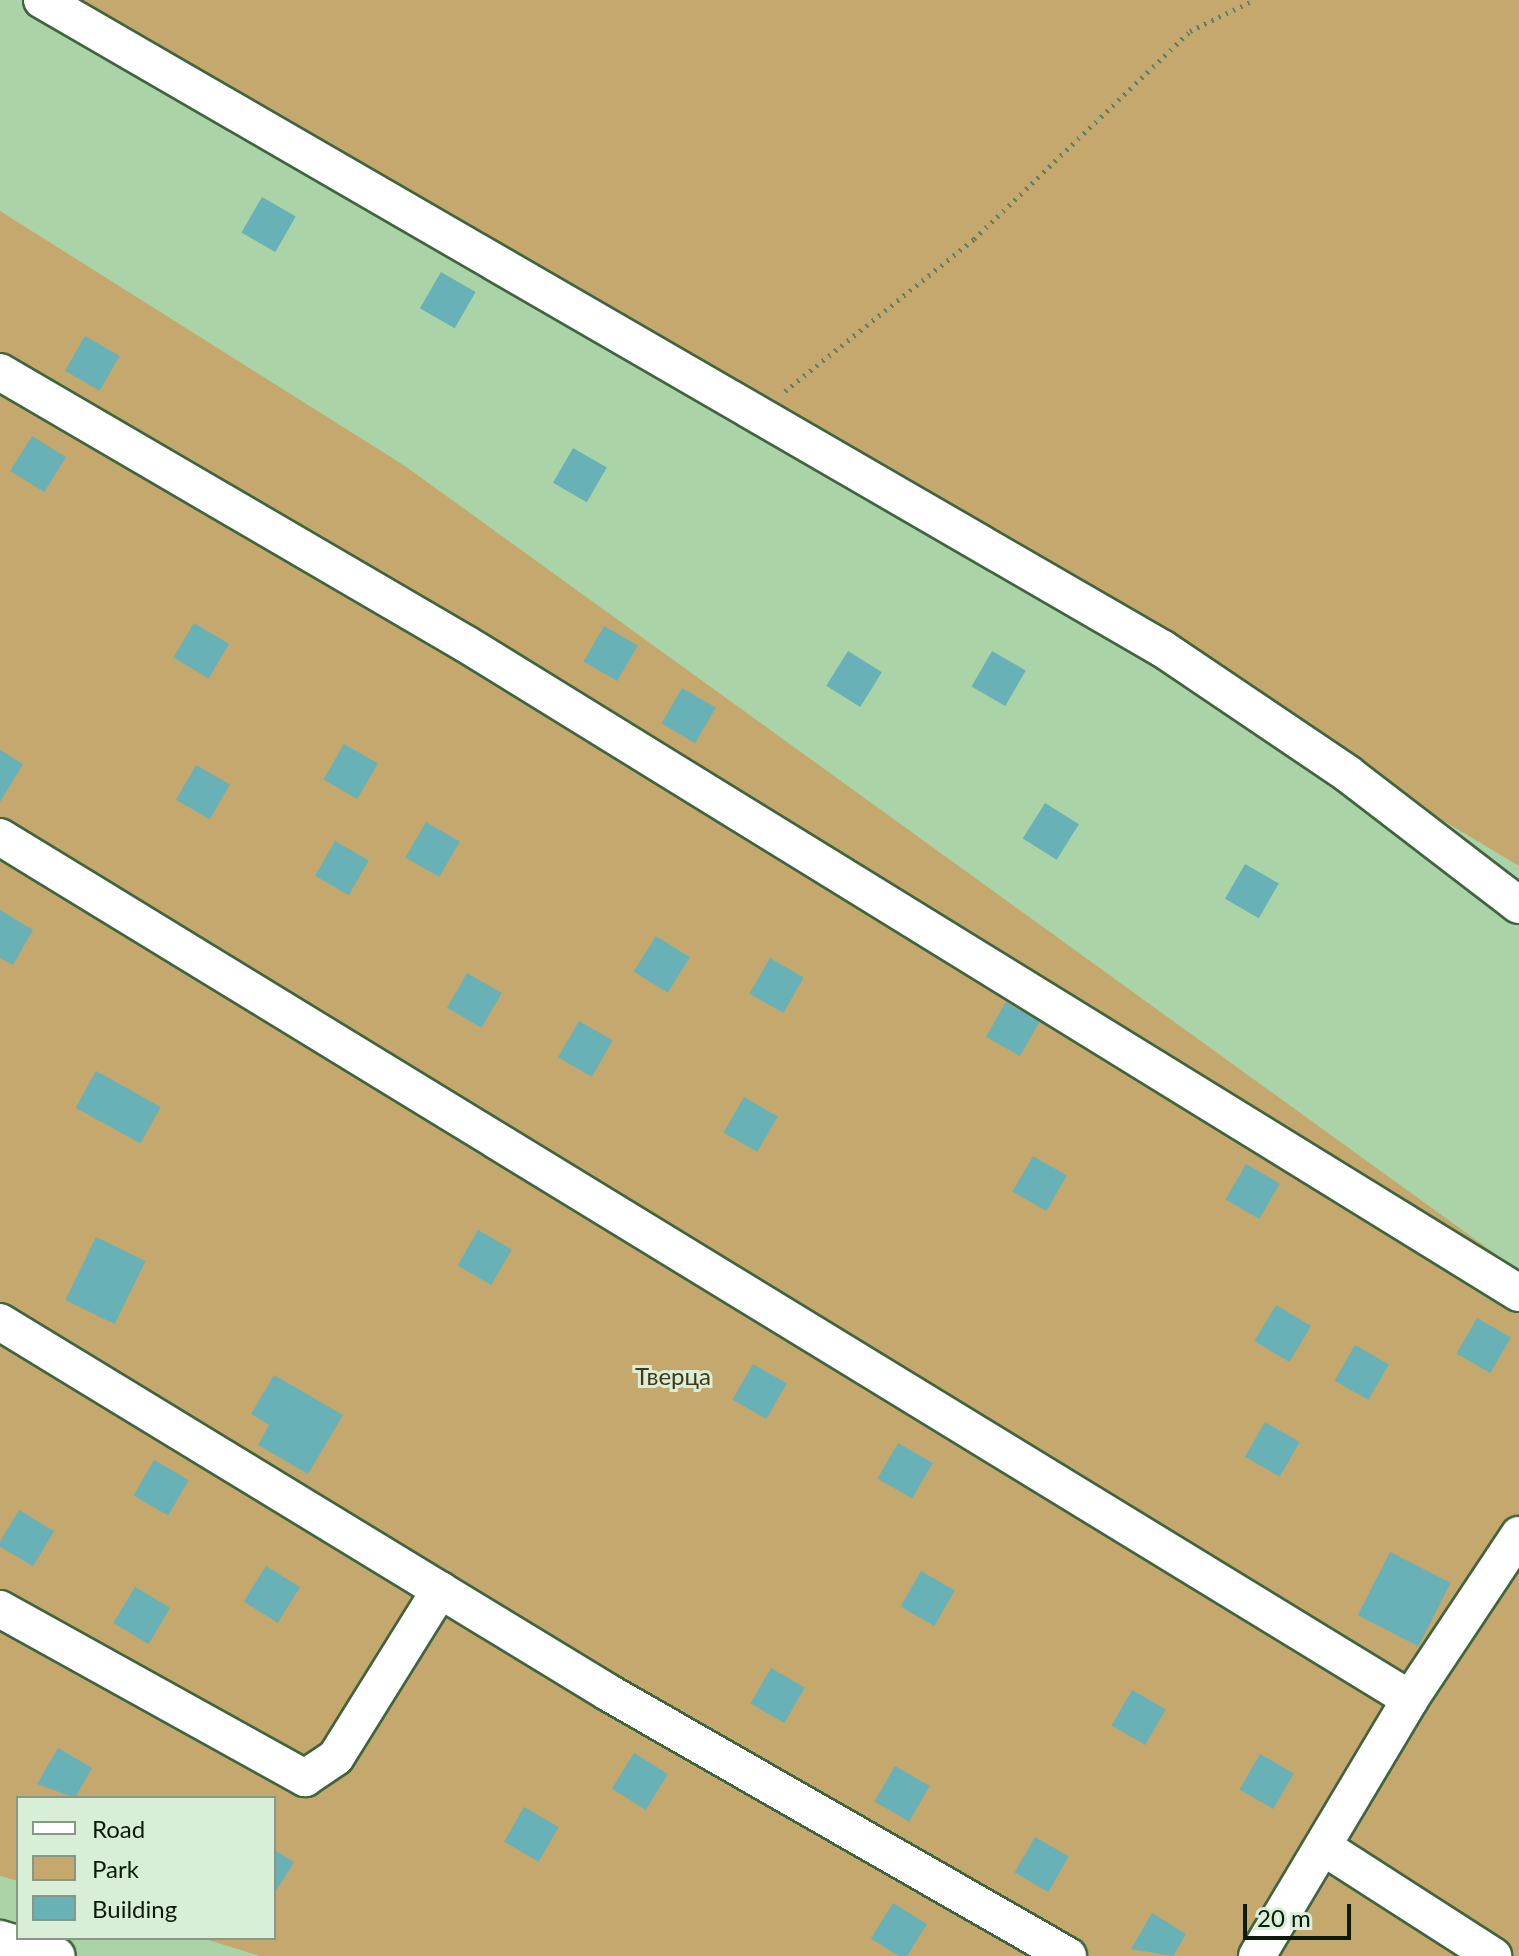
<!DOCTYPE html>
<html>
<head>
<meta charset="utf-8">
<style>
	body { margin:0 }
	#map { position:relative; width:1519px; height:1956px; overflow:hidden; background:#aad3a7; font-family:Lato,sans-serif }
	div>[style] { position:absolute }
	.green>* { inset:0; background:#c5a86e }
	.building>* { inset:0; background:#67b1b7; transform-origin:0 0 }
	.path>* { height:5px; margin-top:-2.5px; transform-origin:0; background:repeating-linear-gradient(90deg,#627f60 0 2px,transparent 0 8px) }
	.roads { filter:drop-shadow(2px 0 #40653e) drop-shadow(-2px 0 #40653e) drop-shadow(0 2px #40653e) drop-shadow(0 -2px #40653e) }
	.minor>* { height:36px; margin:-18px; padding:0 18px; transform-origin:18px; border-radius:18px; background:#fff }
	span { translate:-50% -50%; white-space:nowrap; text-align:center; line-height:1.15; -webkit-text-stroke:6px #d9eed7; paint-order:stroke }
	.park-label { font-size:24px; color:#453616 }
	.legend { position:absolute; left:16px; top:1796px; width:260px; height:144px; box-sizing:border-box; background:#d9eed7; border:2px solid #879985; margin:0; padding:10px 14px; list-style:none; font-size:24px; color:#0b1a0a }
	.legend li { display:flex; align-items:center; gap:16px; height:40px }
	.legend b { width:40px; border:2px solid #879985 }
	.scale { position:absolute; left:1243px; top:1904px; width:108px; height:36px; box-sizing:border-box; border:4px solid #0b1a0a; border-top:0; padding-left:10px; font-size:24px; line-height:28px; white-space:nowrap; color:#0b1a0a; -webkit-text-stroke:6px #d9eed7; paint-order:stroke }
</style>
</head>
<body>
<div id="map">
	<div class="green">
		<div style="clip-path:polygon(75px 0,1519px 0,1519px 866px,760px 411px)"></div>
		<div style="clip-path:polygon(0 211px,405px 466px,1519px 1271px,1519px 1956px,260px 1956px,202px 1938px,274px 1938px,274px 1798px,18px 1798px,18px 1881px,0 1876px)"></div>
	</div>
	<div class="building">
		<div style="left:262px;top:197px;width:39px;height:41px;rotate:30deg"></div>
		<div style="left:441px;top:272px;width:40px;height:42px;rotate:30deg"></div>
		<div style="left:85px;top:336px;width:40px;height:40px;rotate:30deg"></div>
		<div style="left:32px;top:436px;width:40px;height:41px;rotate:32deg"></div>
		<div style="left:573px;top:448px;width:39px;height:40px;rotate:30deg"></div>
		<div style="left:194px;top:623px;width:41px;height:40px;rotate:31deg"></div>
		<div style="left:604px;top:626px;width:39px;height:41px;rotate:30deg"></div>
		<div style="left:848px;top:651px;width:40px;height:41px;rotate:32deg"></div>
		<div style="left:992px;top:651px;width:39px;height:41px;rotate:30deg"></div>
		<div style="left:682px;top:688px;width:39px;height:41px;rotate:30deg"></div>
		<div style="left:344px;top:744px;width:39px;height:41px;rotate:30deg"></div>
		<div style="clip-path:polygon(0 750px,23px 764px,0 802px)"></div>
		<div style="left:196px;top:765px;width:39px;height:40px;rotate:30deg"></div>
		<div style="left:1045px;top:803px;width:40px;height:42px;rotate:32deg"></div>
		<div style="left:426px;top:822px;width:39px;height:41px;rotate:30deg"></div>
		<div style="left:335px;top:841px;width:39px;height:40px;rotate:30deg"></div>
		<div style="left:1245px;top:864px;width:39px;height:40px;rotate:30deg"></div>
		<div style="clip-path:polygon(0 910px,33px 930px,13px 965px,0 958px)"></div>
		<div style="left:656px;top:936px;width:40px;height:42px;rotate:32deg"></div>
		<div style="left:770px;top:958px;width:39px;height:41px;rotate:30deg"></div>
		<div style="left:467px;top:973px;width:40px;height:40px;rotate:30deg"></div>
		<div style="left:1006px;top:1002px;width:39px;height:40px;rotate:30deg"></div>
		<div style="left:579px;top:1021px;width:39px;height:42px;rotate:30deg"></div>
		<div style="left:96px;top:1071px;width:74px;height:42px;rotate:29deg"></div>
		<div style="left:744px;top:1097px;width:39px;height:41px;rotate:30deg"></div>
		<div style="left:1033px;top:1156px;width:39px;height:41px;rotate:30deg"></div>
		<div style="left:1246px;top:1164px;width:39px;height:41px;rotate:30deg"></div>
		<div style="left:478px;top:1230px;width:39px;height:41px;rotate:30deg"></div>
		<div style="left:96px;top:1237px;width:55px;height:70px;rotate:26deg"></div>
		<div style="left:1276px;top:1305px;width:41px;height:42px;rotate:31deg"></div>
		<div style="left:1477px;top:1318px;width:39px;height:41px;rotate:30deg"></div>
		<div style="left:1355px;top:1345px;width:39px;height:41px;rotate:30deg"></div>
		<div style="left:753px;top:1364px;width:39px;height:41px;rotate:30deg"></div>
		<div style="clip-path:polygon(274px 1375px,343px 1415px,308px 1474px,258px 1445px,269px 1425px,251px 1414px)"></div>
		<div style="left:1265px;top:1422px;width:40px;height:40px;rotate:30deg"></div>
		<div style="left:898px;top:1443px;width:40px;height:41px;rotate:30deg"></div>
		<div style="left:154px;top:1460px;width:40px;height:41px;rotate:30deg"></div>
		<div style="left:19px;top:1510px;width:41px;height:41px;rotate:31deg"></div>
		<div style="left:1390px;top:1552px;width:68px;height:71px;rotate:27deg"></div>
		<div style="left:266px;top:1566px;width:40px;height:42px;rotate:32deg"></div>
		<div style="left:921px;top:1571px;width:39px;height:41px;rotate:30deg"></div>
		<div style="left:135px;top:1587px;width:41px;height:42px;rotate:31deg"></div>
		<div style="left:771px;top:1668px;width:39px;height:41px;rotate:30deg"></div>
		<div style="left:1132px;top:1690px;width:39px;height:41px;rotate:30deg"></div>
		<div style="clip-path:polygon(58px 1748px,92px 1768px,75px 1798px,37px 1784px)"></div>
		<div style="left:634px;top:1753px;width:40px;height:42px;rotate:32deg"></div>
		<div style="left:1260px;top:1754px;width:39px;height:41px;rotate:30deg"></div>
		<div style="left:895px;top:1766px;width:40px;height:41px;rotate:30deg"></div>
		<div style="left:524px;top:1807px;width:40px;height:40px;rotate:30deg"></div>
		<div style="left:1035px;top:1837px;width:39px;height:41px;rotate:30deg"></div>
		<div style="clip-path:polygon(274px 1850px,294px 1862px,274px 1894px)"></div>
		<div style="left:893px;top:1903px;width:40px;height:42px;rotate:32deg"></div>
		<div style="clip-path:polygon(1152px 1913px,1186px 1934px,1173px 1956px,1131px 1949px)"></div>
	</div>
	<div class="path">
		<div style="left:785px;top:391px;width:243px;rotate:-38.8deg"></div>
		<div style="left:974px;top:239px;width:300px;rotate:-43.9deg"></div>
		<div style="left:1190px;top:31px;width:71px;rotate:-25.8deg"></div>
	</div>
	<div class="roads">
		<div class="minor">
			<div style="left:42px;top:0;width:1295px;rotate:30.07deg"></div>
			<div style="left:1163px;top:649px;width:223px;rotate:34deg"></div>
			<div style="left:1348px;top:774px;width:215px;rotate:37.5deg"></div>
			<div style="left:0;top:372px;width:540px;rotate:30.27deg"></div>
			<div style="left:466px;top:644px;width:1237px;rotate:31.65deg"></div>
			<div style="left:0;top:837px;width:1653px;rotate:31.44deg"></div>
			<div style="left:0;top:1322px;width:713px;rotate:31.35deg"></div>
			<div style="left:609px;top:1693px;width:529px;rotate:29.81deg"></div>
			<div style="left:0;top:1609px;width:349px;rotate:29deg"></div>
			<div style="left:305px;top:1778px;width:37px;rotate:-34deg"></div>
			<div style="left:336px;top:1757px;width:197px;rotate:-58.1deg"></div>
			<div style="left:1325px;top:1848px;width:200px;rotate:32.7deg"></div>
			<div style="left:0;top:1939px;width:59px;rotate:16.6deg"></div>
			<div style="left:1257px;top:1956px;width:299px;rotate:-59.2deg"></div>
			<div style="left:1410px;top:1699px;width:197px;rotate:-56.4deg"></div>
		</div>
	</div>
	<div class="park-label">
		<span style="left:673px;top:1376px">Тверца</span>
	</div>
	<ul class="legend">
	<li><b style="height:10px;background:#fff"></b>Road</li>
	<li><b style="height:22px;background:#c5a86e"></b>Park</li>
	<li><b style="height:22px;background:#67b1b7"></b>Building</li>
	</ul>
	<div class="scale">20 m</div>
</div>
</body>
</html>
